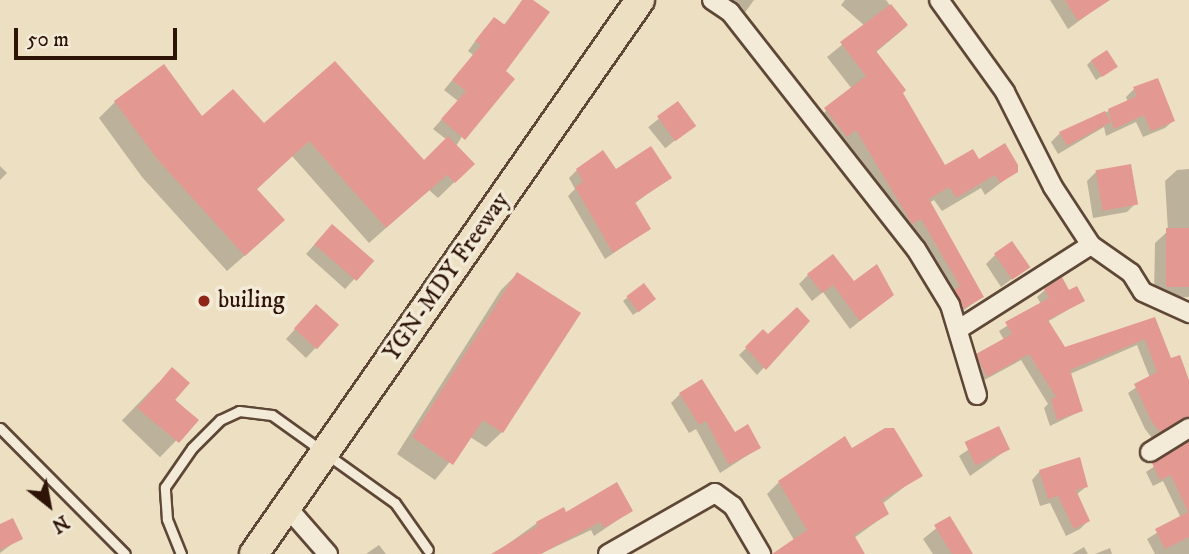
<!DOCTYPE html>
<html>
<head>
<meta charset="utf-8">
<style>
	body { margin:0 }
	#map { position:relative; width:1189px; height:554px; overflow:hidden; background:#ecdfc2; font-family:"IM FELL DW Pica",serif }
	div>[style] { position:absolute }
	.shadow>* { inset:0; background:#0003; transform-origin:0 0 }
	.building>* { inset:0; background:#e39991; transform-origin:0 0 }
	.roads { filter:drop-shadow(2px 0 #5e4736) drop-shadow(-2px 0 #5e4736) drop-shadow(0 2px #5e4736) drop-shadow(0 -2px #5e4736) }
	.service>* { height:9px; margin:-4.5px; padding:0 4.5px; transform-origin:4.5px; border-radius:4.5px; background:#f3ead7 }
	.minor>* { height:18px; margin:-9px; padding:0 9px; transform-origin:9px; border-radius:9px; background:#f3ead7 }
	.primary>* { height:28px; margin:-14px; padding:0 14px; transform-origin:14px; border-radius:14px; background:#ecdfc2 }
	.dots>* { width:19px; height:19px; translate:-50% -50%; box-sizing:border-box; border:4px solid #f3ead7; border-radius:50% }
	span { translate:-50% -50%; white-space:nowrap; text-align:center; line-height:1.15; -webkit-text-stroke:7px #f3ead7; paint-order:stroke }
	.street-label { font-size:24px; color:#2e1407 }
	.poi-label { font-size:24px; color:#2e1407 }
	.left { translate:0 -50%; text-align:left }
	.north { position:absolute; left:14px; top:470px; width:70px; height:70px; -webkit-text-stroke:5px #f3ead7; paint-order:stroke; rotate:149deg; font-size:19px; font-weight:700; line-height:28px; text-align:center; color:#2e1407 }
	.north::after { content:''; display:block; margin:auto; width:24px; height:32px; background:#2e1407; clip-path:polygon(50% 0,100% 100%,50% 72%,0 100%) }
	.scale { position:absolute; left:14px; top:28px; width:163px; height:32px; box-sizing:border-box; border:4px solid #2e1407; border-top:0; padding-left:9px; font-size:21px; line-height:24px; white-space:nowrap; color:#2e1407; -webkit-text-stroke:5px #f3ead7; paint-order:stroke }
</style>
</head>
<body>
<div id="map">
	<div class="shadow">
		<div style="clip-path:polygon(523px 0,530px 0,503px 71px,456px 146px,473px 164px,438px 198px,429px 190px,369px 243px,292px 156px,256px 190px,267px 236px,227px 271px,142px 177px,99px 118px,115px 102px,264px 126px,423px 162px,447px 140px,433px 129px,458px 101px,444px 90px,473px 55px,468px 51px,485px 28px,503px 26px)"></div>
		<div style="clip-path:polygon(715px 0,754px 0,741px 18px)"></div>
		<div style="clip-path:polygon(845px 0,886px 0,906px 27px,875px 53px,945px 167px,978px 161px,1016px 171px,985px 195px,981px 188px,942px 211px,934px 200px,929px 203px,982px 297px,949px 321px,946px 300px,812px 123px,852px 89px,827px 57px,865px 26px,841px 5px)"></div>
		<div style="clip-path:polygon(1050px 0,1104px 0,1105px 2px,1068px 29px)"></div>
		<div style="clip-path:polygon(1091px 61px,1115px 67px,1096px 80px,1087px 65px)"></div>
		<div style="clip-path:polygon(1134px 89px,1173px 121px,1165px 128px,1143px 137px,1136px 122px,1106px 136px,1104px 127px,1058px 154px,1051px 142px,1060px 133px,1128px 102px,1126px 97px)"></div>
		<div style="left:677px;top:104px;width:27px;height:37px;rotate:51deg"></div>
		<div style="clip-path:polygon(0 166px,7px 173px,0 180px)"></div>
		<div style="clip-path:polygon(1189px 169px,1189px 297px,1154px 298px,1155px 243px,1168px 231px,1165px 181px,1177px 170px)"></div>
		<div style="clip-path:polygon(577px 170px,670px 177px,634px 204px,649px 229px,605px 259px,568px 196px,575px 189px,569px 178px)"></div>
		<div style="clip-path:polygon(1096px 172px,1136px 203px,1127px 212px,1093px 218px,1087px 181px)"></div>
		<div style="clip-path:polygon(323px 235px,371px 261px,345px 289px,306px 254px)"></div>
		<div style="clip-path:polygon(995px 255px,1028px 267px,1001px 287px,986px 264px)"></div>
		<div style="clip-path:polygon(517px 274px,502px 432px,486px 447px,470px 437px,435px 480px,397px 454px,501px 290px)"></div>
		<div style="clip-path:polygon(808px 275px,854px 284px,892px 295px,850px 329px,823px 292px,812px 301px,799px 284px)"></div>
		<div style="clip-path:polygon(1045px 290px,1068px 292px,1083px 301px,1047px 322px,1064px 350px,1154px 319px,1170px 361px,1189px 385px,1189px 431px,1180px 423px,1152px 438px,1145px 429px,1128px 393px,1150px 378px,1137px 345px,1070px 374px,1081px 411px,1050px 426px,1044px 408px,1048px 404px,1021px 360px,979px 383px,970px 362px,1004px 340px,999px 331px,1041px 304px,1037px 297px)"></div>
		<div style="clip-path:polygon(628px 297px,650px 303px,633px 315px,623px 301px)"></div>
		<div style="clip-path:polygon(307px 316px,337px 325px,306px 358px,286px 339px)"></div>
		<div style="clip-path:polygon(808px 321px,757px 375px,739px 355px,763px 332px,768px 337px)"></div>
		<div style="left:158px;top:383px;width:53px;height:52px;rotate:44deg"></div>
		<div style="clip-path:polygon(680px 394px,734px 434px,759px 448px,720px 473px,696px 429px,689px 433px,671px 403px)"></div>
		<div style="clip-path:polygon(999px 429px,1008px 449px,970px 476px,959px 456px)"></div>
		<div style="clip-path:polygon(1189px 443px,1189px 554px,1155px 554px,1147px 539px,1181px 518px,1163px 481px,1153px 486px,1146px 472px)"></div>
		<div style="clip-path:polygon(851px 450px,920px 475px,882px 504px,887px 514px,854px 538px,862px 554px,773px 554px,794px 540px,767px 494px,779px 482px)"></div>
		<div style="clip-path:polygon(1040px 471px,1087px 486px,1076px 495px,1088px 521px,1080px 529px,1066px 536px,1050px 503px,1040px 506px,1032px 480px)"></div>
		<div style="clip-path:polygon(631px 511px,594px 536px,591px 530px,540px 554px,494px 554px,537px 523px,566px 514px)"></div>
		<div style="clip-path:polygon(949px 518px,970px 554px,933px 554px,923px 539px)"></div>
		<div style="clip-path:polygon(0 526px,20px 538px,0 553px)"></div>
		<div style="clip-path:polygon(379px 545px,386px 554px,366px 554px)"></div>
		<div style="clip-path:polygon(1084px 547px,1088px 554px,1072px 554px)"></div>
		<div style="clip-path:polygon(1110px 548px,1112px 554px,1095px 554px)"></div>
	</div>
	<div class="building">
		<div style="clip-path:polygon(522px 0,533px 0,550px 12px,506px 71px,515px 79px,465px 140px,441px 119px,466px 91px,452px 80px,481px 45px,475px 41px,494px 17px,505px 25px)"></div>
		<div style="clip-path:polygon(1065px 0,1110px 0,1078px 21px)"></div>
		<div style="clip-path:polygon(891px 4px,908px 25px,876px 51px,906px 90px,903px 93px,945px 165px,973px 149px,979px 159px,1005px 143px,1018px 165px,1018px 172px,1000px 183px,995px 175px,956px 198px,949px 187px,929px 199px,984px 297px,963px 309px,954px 290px,960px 286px,921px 219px,912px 224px,856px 130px,847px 137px,824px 108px,866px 76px,840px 42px)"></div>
		<div style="left:1107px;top:50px;width:20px;height:19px;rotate:57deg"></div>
		<div style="clip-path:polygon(335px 61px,424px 160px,448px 136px,475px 164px,455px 183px,447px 175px,386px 228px,309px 141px,257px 189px,285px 220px,245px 256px,158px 160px,114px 101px,164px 64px,202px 116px,233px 89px,264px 123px)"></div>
		<div style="clip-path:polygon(1158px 78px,1175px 121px,1151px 131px,1144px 115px,1114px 129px,1108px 109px,1137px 96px,1133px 87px)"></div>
		<div style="left:678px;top:101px;width:31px;height:26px;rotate:54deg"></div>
		<div style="clip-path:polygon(1105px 111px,1111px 122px,1067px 146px,1059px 132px)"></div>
		<div style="clip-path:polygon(651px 146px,672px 178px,635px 202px,651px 229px,613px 253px,575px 187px,583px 182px,576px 169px,603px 150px,616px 169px)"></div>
		<div style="left:1131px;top:164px;width:41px;height:36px;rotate:80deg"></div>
		<div style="left:332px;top:224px;width:56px;height:27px;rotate:41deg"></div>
		<div style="left:1189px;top:228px;width:59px;height:23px;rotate:90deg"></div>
		<div style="left:1012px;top:241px;width:32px;height:22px;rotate:55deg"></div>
		<div style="clip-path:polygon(833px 254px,854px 281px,877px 264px,894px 295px,860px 321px,833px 285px,822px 293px,807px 274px)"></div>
		<div style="clip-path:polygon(517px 272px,581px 313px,503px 433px,483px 420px,453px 465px,412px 437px)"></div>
		<div style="clip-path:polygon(1062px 277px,1069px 290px,1077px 286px,1085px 301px,1048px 320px,1065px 347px,1155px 317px,1171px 358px,1180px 355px,1189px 380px,1189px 417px,1160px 432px,1152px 422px,1134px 384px,1157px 372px,1145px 339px,1070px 370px,1083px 411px,1057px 420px,1051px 399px,1056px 397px,1029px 354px,987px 377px,976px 354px,1012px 334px,1005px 322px,1049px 298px,1044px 289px)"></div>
		<div style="left:644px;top:283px;width:20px;height:22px;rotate:53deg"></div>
		<div style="left:316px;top:304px;width:31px;height:33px;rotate:42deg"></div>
		<div style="clip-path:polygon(797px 307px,810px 321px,766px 370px,745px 347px,763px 329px,768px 334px)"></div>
		<div style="clip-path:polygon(172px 367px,190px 383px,175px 400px,199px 420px,179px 443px,137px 408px)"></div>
		<div style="clip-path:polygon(702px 379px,735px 432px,748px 424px,761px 448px,729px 465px,706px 421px,699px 425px,679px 393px)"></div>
		<div style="left:999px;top:426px;width:26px;height:38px;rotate:65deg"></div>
		<div style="clip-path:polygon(885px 428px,894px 428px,923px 476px,882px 500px,889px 514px,854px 535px,865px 554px,772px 554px,807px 530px,778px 481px,845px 436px,852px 448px)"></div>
		<div style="clip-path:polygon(1189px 441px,1189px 537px,1165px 549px,1155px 529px,1188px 512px,1171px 475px,1160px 480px,1152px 463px)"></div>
		<div style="clip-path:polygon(1080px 457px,1088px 487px,1076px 490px,1090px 521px,1074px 529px,1058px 496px,1048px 499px,1039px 470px)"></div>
		<div style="clip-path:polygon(617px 482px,633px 511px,604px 528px,600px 522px,541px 554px,491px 554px,538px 526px,536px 522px,564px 507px,566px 512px)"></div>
		<div style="clip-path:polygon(950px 516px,973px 554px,952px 554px,934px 525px)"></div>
		<div style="clip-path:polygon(13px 518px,23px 539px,0 550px,0 524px)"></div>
	</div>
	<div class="roads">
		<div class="service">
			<div style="left:0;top:428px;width:177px;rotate:45.2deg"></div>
			<div style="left:181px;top:554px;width:38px;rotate:-112deg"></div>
			<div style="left:167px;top:519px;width:32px;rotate:-94deg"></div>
			<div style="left:165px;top:487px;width:47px;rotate:-55.3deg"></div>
			<div style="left:192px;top:448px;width:40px;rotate:-45deg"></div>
			<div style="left:220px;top:420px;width:21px;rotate:-25deg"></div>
			<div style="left:239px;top:411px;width:33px;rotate:7deg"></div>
			<div style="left:272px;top:415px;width:151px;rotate:35.6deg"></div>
			<div style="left:395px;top:503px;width:57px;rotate:54.9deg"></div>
		</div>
		<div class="minor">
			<div style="left:712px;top:0;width:22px;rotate:34deg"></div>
			<div style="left:730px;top:12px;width:301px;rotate:51.9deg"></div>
			<div style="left:916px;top:249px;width:66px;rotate:58.7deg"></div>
			<div style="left:950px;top:305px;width:94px;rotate:73.3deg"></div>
			<div style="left:939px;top:0;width:113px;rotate:54.3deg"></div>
			<div style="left:1005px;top:92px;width:106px;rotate:63.2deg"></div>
			<div style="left:1053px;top:187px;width:69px;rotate:56.8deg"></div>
			<div style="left:1091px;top:245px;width:49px;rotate:35deg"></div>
			<div style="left:1131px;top:273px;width:22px;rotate:58deg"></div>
			<div style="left:1143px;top:292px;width:51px;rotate:24.5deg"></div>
			<div style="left:959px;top:329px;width:156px;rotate:-32.5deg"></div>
			<div style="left:1150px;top:452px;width:46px;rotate:-31.6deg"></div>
			<div style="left:286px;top:506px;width:64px;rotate:48.8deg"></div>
			<div style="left:608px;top:554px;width:123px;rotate:-29.7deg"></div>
			<div style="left:715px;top:493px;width:22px;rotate:36deg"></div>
			<div style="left:733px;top:506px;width:56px;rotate:59.7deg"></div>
		</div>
		<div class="primary">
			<div style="left:254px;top:554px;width:675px;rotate:-55.13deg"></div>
		</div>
	</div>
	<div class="dots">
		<div style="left:204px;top:301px;background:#8f2418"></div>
	</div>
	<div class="street-label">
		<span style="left:447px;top:277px;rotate:-55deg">YGN-MDY Freeway</span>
	</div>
	<div class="poi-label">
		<span class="left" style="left:218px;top:301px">builing</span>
	</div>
	<div class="north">N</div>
	<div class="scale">50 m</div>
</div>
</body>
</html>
